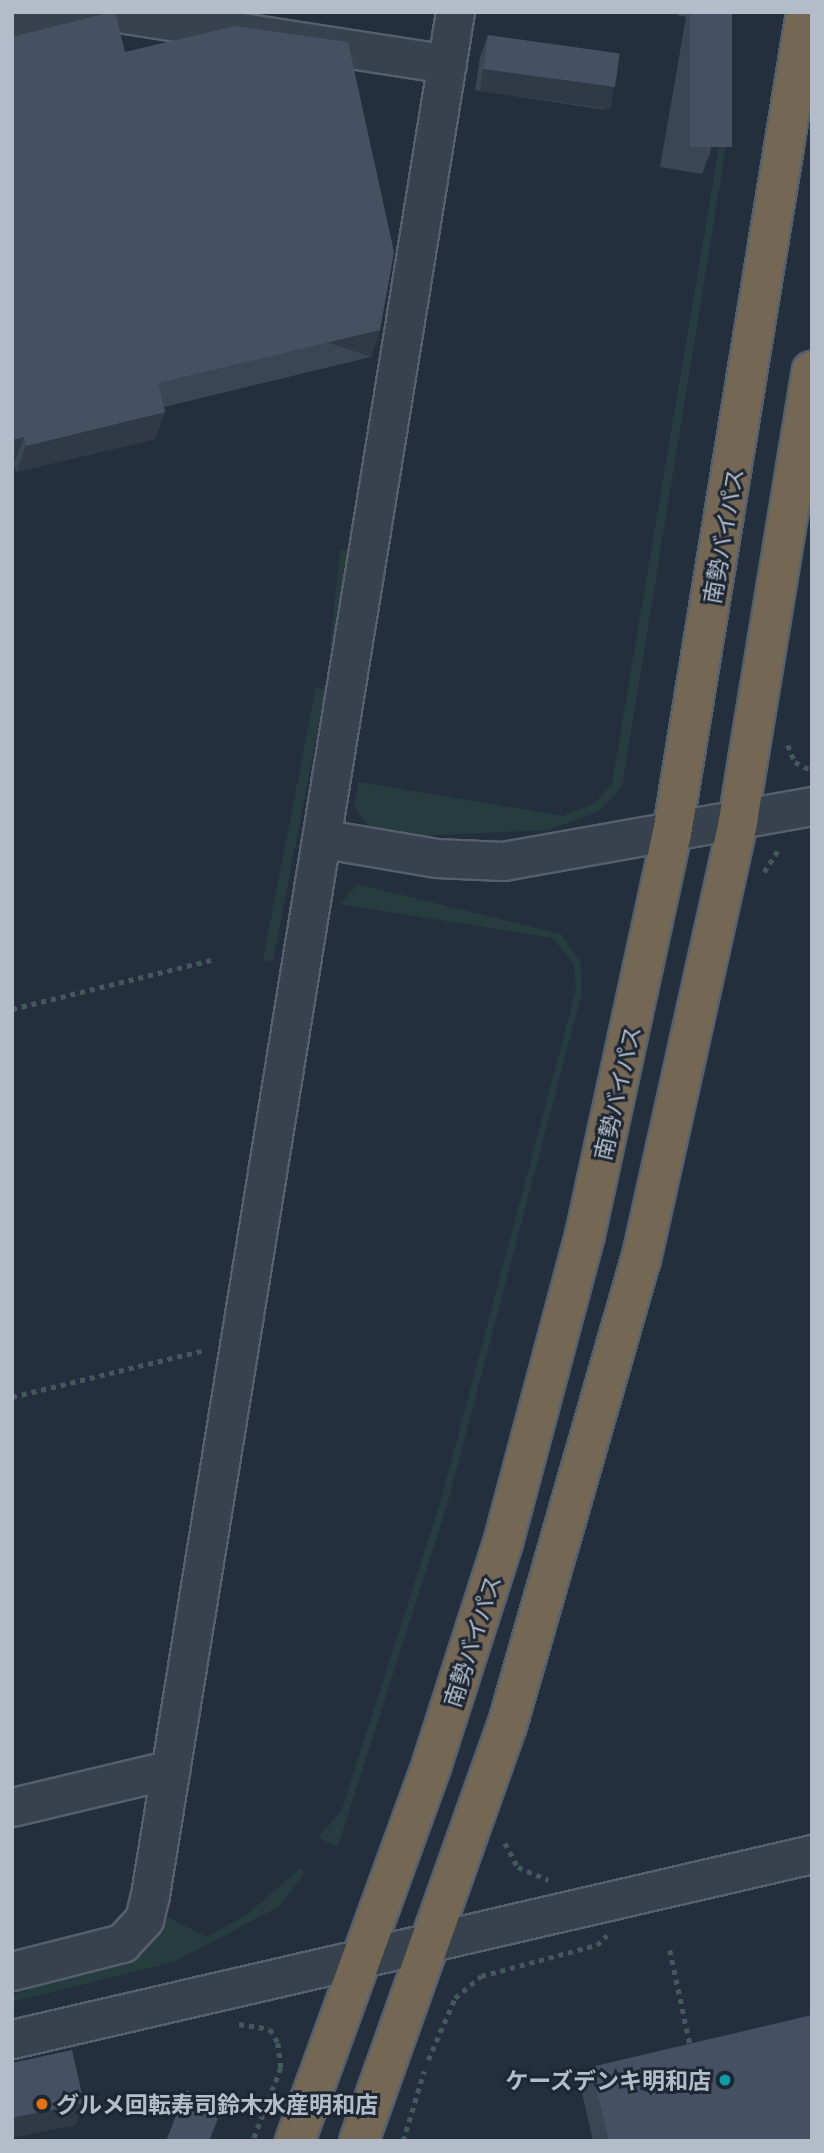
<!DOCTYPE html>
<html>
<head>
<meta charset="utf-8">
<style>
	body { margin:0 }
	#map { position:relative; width:824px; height:2153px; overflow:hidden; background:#242f3e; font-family:"Exo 2","Noto Sans JP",sans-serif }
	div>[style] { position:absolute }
	.green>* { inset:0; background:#263c3f; transform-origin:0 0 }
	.path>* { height:4.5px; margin-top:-2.25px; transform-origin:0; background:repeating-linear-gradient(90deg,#44595c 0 5px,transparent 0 10px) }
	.roads { filter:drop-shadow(2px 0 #565f6c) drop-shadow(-2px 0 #565f6c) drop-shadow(0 2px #565f6c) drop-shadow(0 -2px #565f6c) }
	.minor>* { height:37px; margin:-18.5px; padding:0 18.5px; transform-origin:18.5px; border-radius:18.5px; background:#38414e }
	.highway>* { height:38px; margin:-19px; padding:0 19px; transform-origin:19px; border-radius:19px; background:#746855 }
	.wall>* { inset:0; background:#3b4654 }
	.shaded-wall>* { inset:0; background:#303945; transform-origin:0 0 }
	.building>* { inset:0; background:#455162; transform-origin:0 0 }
	.dots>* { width:19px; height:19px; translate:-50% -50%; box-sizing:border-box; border:4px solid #1d2633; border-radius:50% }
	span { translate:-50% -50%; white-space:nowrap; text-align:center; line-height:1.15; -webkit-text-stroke:6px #1d2633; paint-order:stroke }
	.street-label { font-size:23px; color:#b4bcc9 }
	.poi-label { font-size:23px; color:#b4bcc9; font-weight:700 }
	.right { translate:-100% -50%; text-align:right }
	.left { translate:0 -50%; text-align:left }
	.frame { position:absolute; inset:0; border:14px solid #b4bcc9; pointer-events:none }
</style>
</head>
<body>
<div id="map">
	<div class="green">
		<div style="clip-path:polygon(719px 147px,726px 147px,622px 787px,598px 812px,548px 830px,416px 836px,368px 826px,354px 806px,359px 782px,563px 816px,596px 802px,612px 783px)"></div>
		<div style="left:340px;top:550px;width:10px;height:97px;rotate:6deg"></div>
		<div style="left:316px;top:687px;width:10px;height:278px;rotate:11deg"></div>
		<div style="clip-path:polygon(357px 884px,561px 934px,581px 963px,582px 992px,448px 1502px,338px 1846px,318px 1838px,342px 1809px,441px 1500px,576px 990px,574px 965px,553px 938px,340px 904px)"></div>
		<div style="clip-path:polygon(300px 1869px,305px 1872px,280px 1906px,174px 1962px,12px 2002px,12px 1995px,139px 1956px,166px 1916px,207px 1937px,247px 1914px)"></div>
	</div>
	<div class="path">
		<div style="left:788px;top:745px;width:18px;rotate:68deg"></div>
		<div style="left:795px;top:762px;width:18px;rotate:27deg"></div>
		<div style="left:764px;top:872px;width:30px;rotate:-57deg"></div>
		<div style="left:12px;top:1009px;width:209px;rotate:-13.8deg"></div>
		<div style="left:12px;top:1397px;width:199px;rotate:-13.7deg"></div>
		<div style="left:505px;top:1843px;width:27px;rotate:62deg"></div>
		<div style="left:518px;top:1867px;width:33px;rotate:23deg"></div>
		<div style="left:670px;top:1950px;width:101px;rotate:78deg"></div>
		<div style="left:239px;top:2024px;width:31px;rotate:9deg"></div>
		<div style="left:270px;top:2029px;width:16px;rotate:60deg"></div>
		<div style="left:278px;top:2043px;width:25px;rotate:83deg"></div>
		<div style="left:281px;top:2068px;width:78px;rotate:111deg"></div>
		<div style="left:428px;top:2060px;width:68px;rotate:-66.5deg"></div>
		<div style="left:455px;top:1998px;width:34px;rotate:-40deg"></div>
		<div style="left:481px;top:1976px;width:120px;rotate:-15deg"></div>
		<div style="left:597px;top:1945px;width:14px;rotate:-45deg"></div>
		<div style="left:403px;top:2141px;width:73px;rotate:-73.3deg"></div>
	</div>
	<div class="roads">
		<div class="minor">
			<div style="left:112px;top:12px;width:339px;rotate:8.8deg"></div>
			<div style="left:12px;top:30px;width:91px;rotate:-11.4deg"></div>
			<div style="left:325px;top:839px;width:113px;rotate:9.7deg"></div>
			<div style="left:436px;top:858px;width:67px;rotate:2.6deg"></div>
			<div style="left:503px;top:861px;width:314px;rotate:-10.1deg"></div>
			<div style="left:12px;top:1807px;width:163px;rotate:-13.4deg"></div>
			<div style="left:12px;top:1971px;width:114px;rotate:-14.3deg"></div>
			<div style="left:122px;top:1943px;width:33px;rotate:-47deg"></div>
			<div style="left:144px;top:1919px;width:25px;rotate:-76deg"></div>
			<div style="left:150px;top:1895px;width:1908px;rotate:-80.8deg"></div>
			<div style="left:12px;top:2039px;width:821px;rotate:-13.02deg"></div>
		</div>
		<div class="highway">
			<div style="left:295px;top:2141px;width:401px;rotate:-70deg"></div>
			<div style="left:432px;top:1764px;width:232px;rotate:-72.2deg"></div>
			<div style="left:503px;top:1543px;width:319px;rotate:-75.1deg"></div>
			<div style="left:585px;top:1235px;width:410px;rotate:-77.8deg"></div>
			<div style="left:672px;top:834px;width:833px;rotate:-80.74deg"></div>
			<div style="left:359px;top:2141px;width:441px;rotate:-70.4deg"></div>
			<div style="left:507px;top:1726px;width:485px;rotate:-74deg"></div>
			<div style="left:641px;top:1260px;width:450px;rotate:-77.5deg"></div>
			<div style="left:738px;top:821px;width:456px;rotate:-80.7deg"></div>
		</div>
	</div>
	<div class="wall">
		<div style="clip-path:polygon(677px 12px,732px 12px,710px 153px,702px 174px,660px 167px,686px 17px,677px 15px)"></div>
		<div style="clip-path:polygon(488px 35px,606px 110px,475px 90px,480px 57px)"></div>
		<div style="clip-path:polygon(12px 37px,125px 52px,380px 330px,371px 357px,164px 407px,165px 412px,155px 439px,16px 472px,14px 464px,12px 464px)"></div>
		<div style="clip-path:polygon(591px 2067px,812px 2141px,593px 2141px,582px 2093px)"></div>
	</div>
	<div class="shaded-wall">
		<div style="left:483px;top:69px;width:132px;height:22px;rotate:8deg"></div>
		<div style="left:380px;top:330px;width:28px;height:228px;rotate:108deg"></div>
		<div style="clip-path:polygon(165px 412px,155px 439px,16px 472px,26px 446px)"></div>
		<div style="clip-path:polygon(24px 437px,14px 464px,12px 464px,12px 440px)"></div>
		<div style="clip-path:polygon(84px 2103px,76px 2125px,12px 2138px,12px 2118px)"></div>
	</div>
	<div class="building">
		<div style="clip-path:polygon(112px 12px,115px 12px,125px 52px,235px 26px,348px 42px,394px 252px,380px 330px,158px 383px,165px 412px,26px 446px,24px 437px,12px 440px,12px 37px)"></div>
		<div style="left:690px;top:12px;width:42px;height:135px"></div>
		<div style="left:488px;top:35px;width:133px;height:34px;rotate:8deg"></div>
		<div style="clip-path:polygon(812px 2015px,812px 2141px,609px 2141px,591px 2067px)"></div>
		<div style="clip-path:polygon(72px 2050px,84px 2103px,12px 2118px,12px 2063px)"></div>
		<div style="clip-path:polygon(186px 2090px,223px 2106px,209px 2141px,166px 2141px)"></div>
	</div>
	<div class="dots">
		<div style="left:725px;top:2080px;background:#0f9aa8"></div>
		<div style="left:42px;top:2104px;background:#e8710a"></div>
	</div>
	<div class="street-label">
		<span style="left:723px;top:536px;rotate:-80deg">南勢バイパス</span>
		<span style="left:617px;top:1093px;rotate:-77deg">南勢バイパス</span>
		<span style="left:472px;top:1641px;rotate:-72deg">南勢バイパス</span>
	</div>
	<div class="poi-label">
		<span class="right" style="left:711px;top:2080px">ケーズデンキ明和店</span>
		<span class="left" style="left:56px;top:2104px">グルメ回転寿司鈴木水産明和店</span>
	</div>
	<div class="frame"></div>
</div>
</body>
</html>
